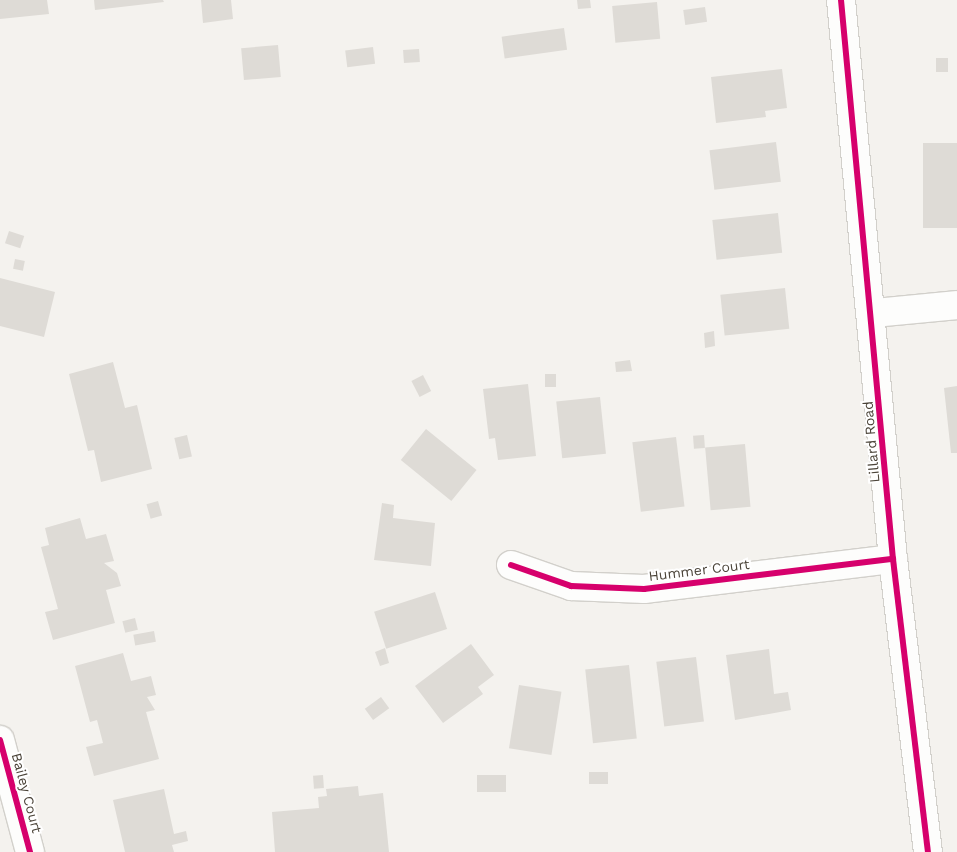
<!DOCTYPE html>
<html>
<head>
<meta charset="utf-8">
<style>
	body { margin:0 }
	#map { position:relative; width:957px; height:852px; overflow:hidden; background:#f4f2ee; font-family:"Work Sans",sans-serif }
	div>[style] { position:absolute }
	.building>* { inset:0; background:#dedbd6; transform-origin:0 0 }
	.roads { filter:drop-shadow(1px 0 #d2d0cb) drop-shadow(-1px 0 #d2d0cb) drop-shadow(0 1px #d2d0cb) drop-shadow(0 -1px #d2d0cb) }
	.minor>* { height:28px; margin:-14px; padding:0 14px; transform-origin:14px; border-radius:14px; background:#fdfdfc }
	.cycleway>* { height:6px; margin:-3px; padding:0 3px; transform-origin:3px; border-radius:3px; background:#d6006c }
	span { translate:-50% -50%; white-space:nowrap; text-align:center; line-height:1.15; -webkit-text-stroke:4px #fff; paint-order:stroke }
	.street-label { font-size:14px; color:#4b4439 }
</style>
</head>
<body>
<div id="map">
	<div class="building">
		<div style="clip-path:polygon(0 0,47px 0,49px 14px,0 19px)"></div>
		<div style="clip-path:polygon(94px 0,163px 0,164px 2px,95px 10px)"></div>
		<div style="clip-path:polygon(201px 0,231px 0,233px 19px,203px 23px)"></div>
		<div style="clip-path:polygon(577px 0,590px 0,591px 8px,578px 9px)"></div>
		<div style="left:657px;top:2px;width:37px;height:45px;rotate:85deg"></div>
		<div style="left:705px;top:7px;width:15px;height:22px;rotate:82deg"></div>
		<div style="left:564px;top:28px;width:22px;height:63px;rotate:82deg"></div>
		<div style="left:278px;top:45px;width:32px;height:37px;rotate:85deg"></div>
		<div style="left:373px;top:47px;width:17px;height:28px;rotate:83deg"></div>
		<div style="left:419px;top:49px;width:13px;height:16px;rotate:86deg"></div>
		<div style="left:936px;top:58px;width:12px;height:14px"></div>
		<div style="clip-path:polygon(782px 69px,787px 108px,765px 111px,766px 117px,716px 123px,711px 77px)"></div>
		<div style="left:776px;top:142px;width:40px;height:67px;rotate:83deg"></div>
		<div style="left:957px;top:143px;width:85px;height:34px;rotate:90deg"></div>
		<div style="left:778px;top:213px;width:40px;height:66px;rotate:84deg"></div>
		<div style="left:9px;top:231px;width:16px;height:13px;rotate:18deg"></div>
		<div style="left:15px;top:259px;width:10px;height:10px;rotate:11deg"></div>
		<div style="clip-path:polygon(0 278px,55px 292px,44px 337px,0 326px)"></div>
		<div style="left:785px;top:288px;width:41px;height:65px;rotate:84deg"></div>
		<div style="clip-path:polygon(714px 331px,715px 346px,705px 348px,704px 333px)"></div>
		<div style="clip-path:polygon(630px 360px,632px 371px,616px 372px,615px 362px)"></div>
		<div style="clip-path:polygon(113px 362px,125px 408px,137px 405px,152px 469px,101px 482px,94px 450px,88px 451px,69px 374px)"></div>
		<div style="left:545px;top:374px;width:11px;height:13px"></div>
		<div style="left:423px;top:375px;width:18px;height:13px;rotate:63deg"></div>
		<div style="clip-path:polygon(528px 384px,536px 456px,498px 460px,495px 438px,489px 439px,483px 389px)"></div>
		<div style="clip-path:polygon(957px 386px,957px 453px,951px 453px,944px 388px)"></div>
		<div style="left:600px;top:397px;width:57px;height:44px;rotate:84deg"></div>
		<div style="left:426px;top:429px;width:65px;height:40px;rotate:39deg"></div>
		<div style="left:187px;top:435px;width:22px;height:13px;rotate:77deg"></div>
		<div style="left:704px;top:435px;width:13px;height:11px;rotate:86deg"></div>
		<div style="left:676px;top:437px;width:70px;height:44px;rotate:83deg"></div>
		<div style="left:745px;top:444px;width:63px;height:40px;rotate:85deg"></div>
		<div style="left:158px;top:501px;width:15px;height:12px;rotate:74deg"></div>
		<div style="clip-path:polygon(382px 503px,394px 505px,393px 518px,435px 523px,431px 566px,374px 560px)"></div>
		<div style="clip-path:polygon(80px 518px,86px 539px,106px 534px,114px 561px,104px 563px,117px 573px,121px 586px,106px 590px,115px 623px,53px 640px,45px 612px,58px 609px,41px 547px,49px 545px,45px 528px)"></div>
		<div style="left:435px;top:592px;width:39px;height:64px;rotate:72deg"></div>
		<div style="left:135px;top:618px;width:12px;height:13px;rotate:76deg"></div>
		<div style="left:154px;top:631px;width:11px;height:21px;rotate:80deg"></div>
		<div style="clip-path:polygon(471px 644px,494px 675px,478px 687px,483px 694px,443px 723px,415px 686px)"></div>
		<div style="clip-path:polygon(385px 648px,389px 663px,380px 666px,375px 652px)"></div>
		<div style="clip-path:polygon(769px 649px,774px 694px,788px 692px,791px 710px,735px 720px,726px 655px)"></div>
		<div style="clip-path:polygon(123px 653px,131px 681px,151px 676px,156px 695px,147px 697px,155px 710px,146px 712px,159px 759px,94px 776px,86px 747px,103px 743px,97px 720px,90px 722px,75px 666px)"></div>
		<div style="left:696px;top:657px;width:65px;height:40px;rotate:83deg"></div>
		<div style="left:629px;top:665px;width:74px;height:44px;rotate:84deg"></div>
		<div style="left:519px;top:685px;width:43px;height:64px;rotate:9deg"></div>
		<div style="left:381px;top:697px;width:14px;height:20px;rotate:54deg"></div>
		<div style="left:608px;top:772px;width:12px;height:19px;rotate:90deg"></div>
		<div style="left:323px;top:775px;width:13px;height:10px;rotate:86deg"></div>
		<div style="left:477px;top:775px;width:29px;height:17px"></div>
		<div style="clip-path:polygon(358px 786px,359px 796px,383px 793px,389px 852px,275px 852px,272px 812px,319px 808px,318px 797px,327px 796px,326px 789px)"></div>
		<div style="clip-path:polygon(164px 789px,174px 834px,186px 831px,188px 841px,172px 845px,174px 852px,125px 852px,113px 800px)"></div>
	</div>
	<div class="roads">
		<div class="minor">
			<div style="left:841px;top:0;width:561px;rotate:84.69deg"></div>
			<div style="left:893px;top:559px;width:295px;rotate:83.2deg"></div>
			<div style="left:874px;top:313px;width:83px;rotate:-5.5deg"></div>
			<div style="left:511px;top:565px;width:64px;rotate:19.3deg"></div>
			<div style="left:571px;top:586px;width:73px;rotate:2.4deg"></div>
			<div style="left:644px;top:589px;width:251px;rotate:-6.9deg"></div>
			<div style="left:0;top:740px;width:116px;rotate:75deg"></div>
		</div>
	</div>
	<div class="cycleway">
		<div style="left:841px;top:0;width:561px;rotate:84.69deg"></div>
		<div style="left:893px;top:559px;width:295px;rotate:83.2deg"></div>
		<div style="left:511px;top:565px;width:64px;rotate:19.3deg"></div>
		<div style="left:571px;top:586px;width:73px;rotate:2.4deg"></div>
		<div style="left:644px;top:589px;width:251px;rotate:-6.9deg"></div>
		<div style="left:0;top:740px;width:116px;rotate:75deg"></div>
	</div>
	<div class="street-label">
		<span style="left:871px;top:442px;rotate:-95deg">Lillard Road</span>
		<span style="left:699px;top:570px;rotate:-7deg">Hummer Court</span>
		<span style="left:27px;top:793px;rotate:75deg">Bailey Court</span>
	</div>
</div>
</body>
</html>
